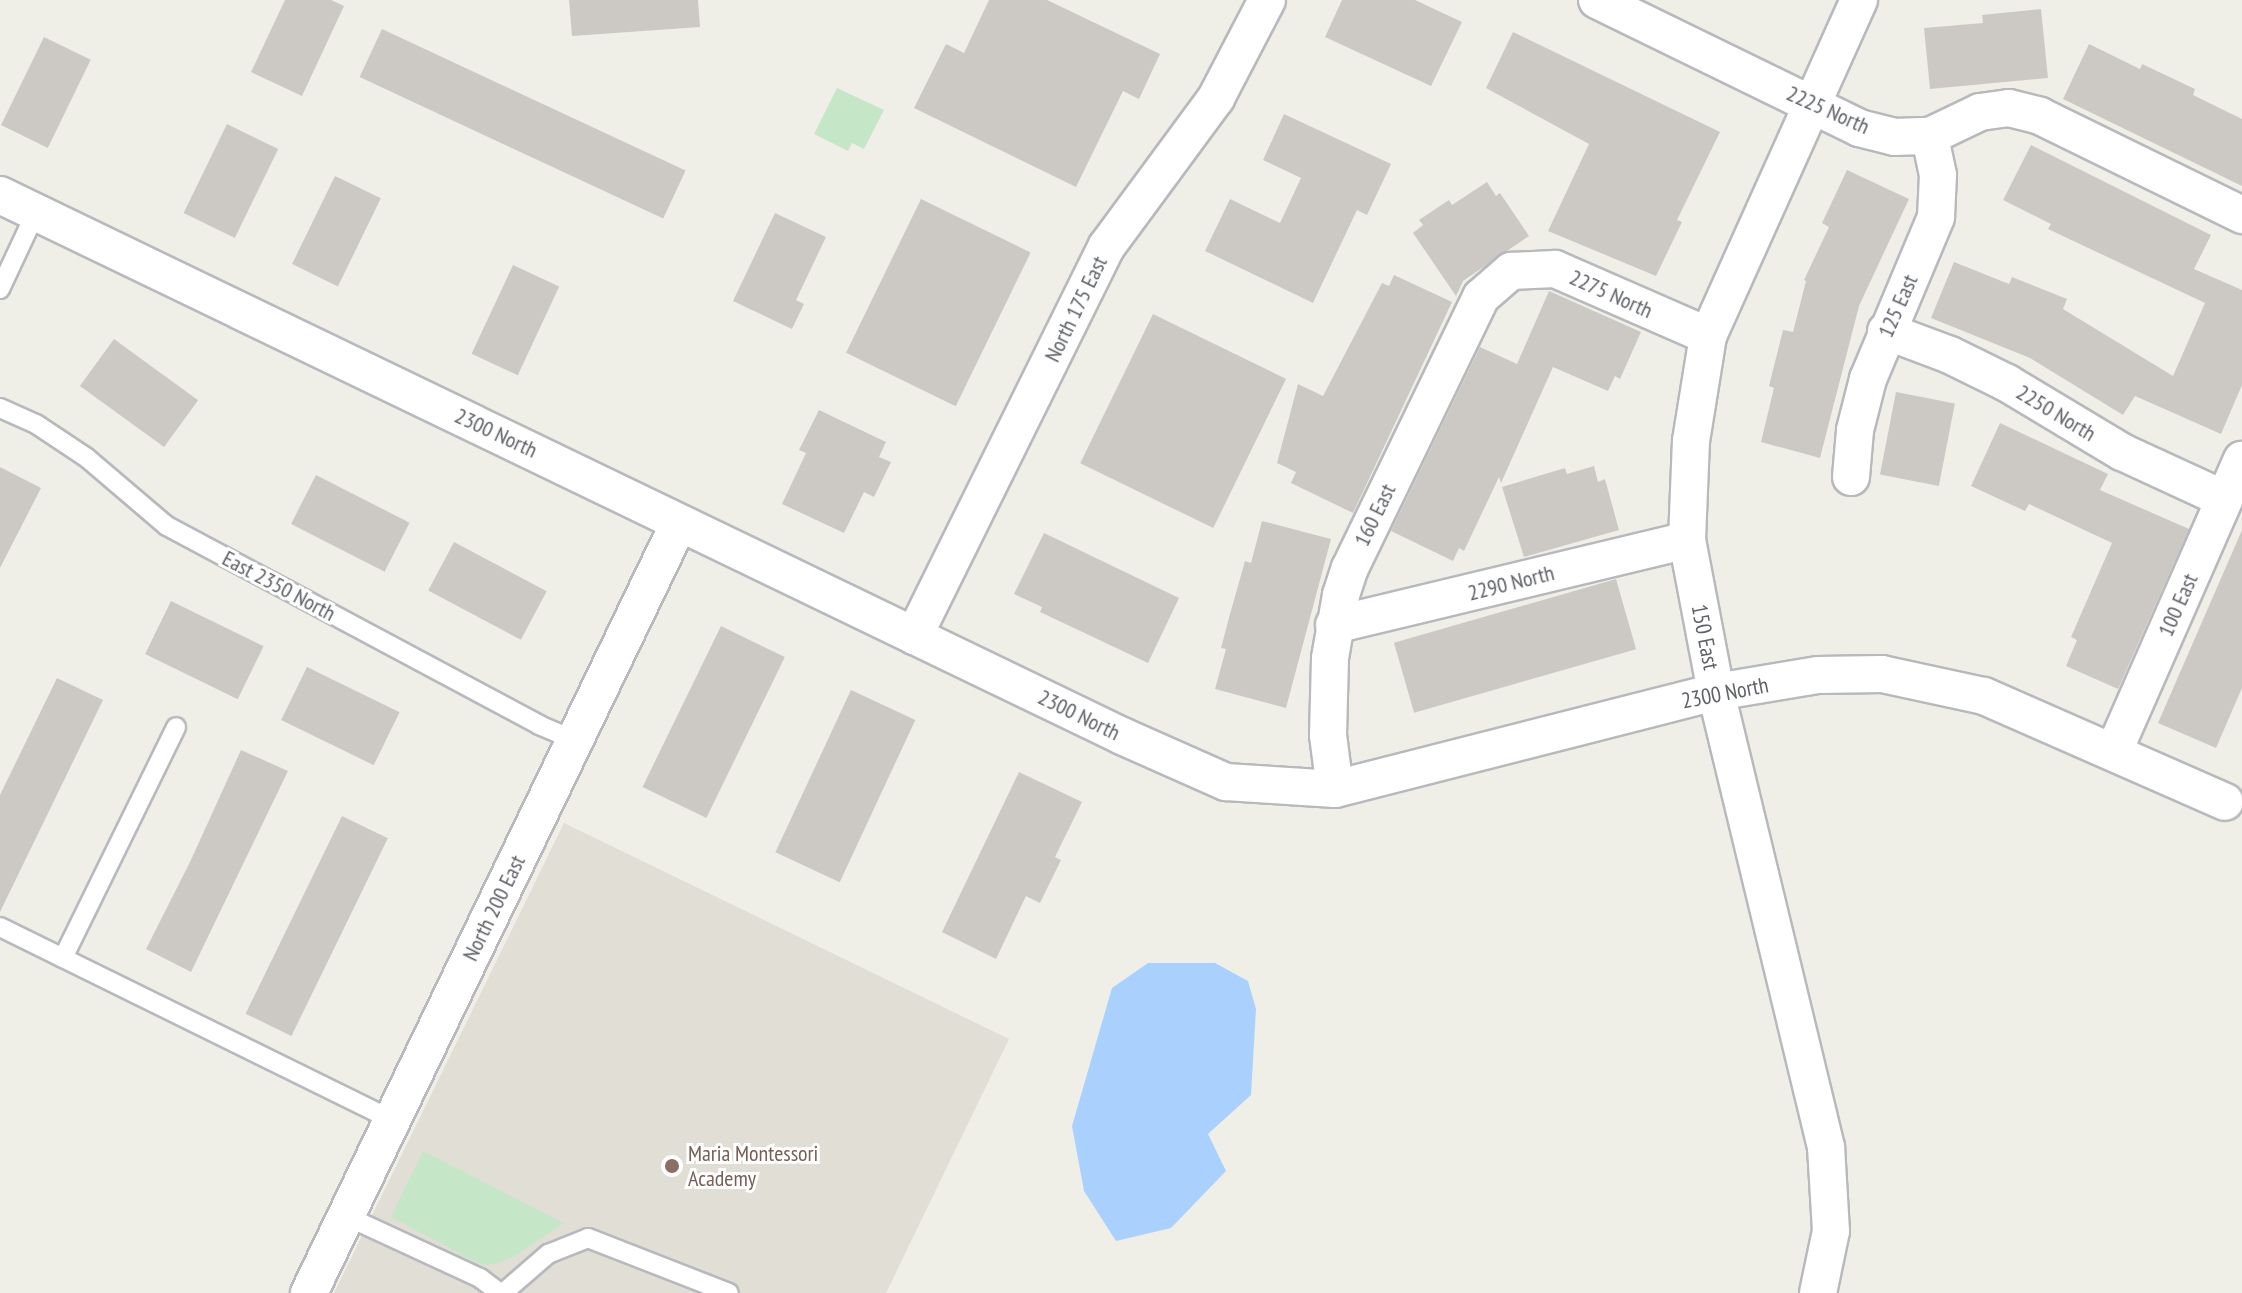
<!DOCTYPE html>
<html>
<head>
<meta charset="utf-8">
<style>
	body { margin:0 }
	#map { position:relative; width:2242px; height:1293px; overflow:hidden; background:#f0efe7; font-family:"PT Sans Narrow",sans-serif }
	div>[style] { position:absolute }
	.education>* { inset:0; background:#e0ded5 }
	.green>* { inset:0; background:#c5e7c8 }
	.water>* { inset:0; background:#aad1fd }
	.building>* { inset:0; background:#ccc9c4; transform-origin:0 0 }
	.roads { filter:drop-shadow(2px 0 #b7b9bd) drop-shadow(-2px 0 #b7b9bd) drop-shadow(0 2px #b7b9bd) drop-shadow(0 -2px #b7b9bd) }
	.lane>* { height:18px; margin:-9px; padding:0 9px; transform-origin:9px; border-radius:9px; background:#fff }
	.street>* { height:36px; margin:-18px; padding:0 18px; transform-origin:18px; border-radius:18px; background:#fff }
	.dots>* { width:22px; height:22px; translate:-50% -50%; box-sizing:border-box; border:4px solid #fff; border-radius:50% }
	span { translate:-50% -50%; white-space:nowrap; text-align:center; line-height:1.15; -webkit-text-stroke:6px #fff; paint-order:stroke }
	.street-label { font-size:22px; color:#5e6167 }
	.education-label { font-size:22px; color:#785e54 }
	.left { translate:0 -50%; text-align:left }
</style>
</head>
<body>
<div id="map">
	<div class="education">
		<div style="clip-path:polygon(564px 823px,1009px 1039px,886px 1293px,334px 1293px)"></div>
	</div>
	<div class="green">
		<div style="clip-path:polygon(837px 88px,884px 110px,864px 149px,852px 143px,848px 151px,814px 134px)"></div>
		<div style="clip-path:polygon(423px 1151px,564px 1223px,515px 1256px,498px 1263px,484px 1265px,470px 1259px,391px 1217px)"></div>
	</div>
	<div class="water">
		<div style="clip-path:polygon(1148px 963px,1215px 963px,1248px 981px,1256px 1009px,1251px 1095px,1208px 1134px,1226px 1171px,1171px 1228px,1116px 1241px,1084px 1191px,1072px 1126px,1112px 988px)"></div>
	</div>
	<div class="building">
		<div style="clip-path:polygon(285px 0,331px 0,344px 6px,302px 96px,251px 72px)"></div>
		<div style="clip-path:polygon(569px 0,698px 0,700px 27px,572px 36px)"></div>
		<div style="clip-path:polygon(989px 0,1047px 0,1160px 54px,1139px 99px,1123px 91px,1076px 187px,914px 108px,946px 44px,964px 53px)"></div>
		<div style="clip-path:polygon(1342px 0,1415px 0,1462px 22px,1431px 86px,1325px 37px)"></div>
		<div style="clip-path:polygon(2041px 9px,2048px 78px,1930px 89px,1924px 28px,1983px 23px,1982px 15px)"></div>
		<div style="left:382px;top:29px;width:335px;height:53px;rotate:25deg"></div>
		<div style="clip-path:polygon(1513px 32px,1720px 132px,1677px 220px,1682px 222px,1656px 276px,1548px 231px,1589px 144px,1486px 88px)"></div>
		<div style="left:44px;top:37px;width:52px;height:98px;rotate:26deg"></div>
		<div style="clip-path:polygon(2089px 44px,2140px 69px,2142px 64px,2195px 89px,2193px 95px,2242px 119px,2242px 186px,2063px 99px)"></div>
		<div style="clip-path:polygon(1284px 114px,1391px 164px,1367px 215px,1357px 210px,1313px 303px,1205px 251px,1230px 199px,1280px 223px,1301px 178px,1263px 160px)"></div>
		<div style="left:227px;top:124px;width:57px;height:99px;rotate:26deg"></div>
		<div style="clip-path:polygon(2031px 145px,2211px 235px,2194px 269px,2242px 290px,2242px 385px,2221px 434px,2135px 396px,2123px 415px,2030px 358px,1931px 318px,1954px 262px,2009px 284px,2012px 277px,2067px 299px,2063px 309px,2173px 376px,2205px 303px,2048px 229px,2051px 224px,2003px 200px)"></div>
		<div style="clip-path:polygon(1847px 170px,1909px 199px,1859px 306px,1820px 458px,1761px 442px,1774px 388px,1769px 386px,1783px 330px,1793px 332px,1806px 281px,1804px 280px,1829px 227px,1822px 223px)"></div>
		<div style="left:335px;top:176px;width:51px;height:98px;rotate:26deg"></div>
		<div style="clip-path:polygon(1487px 182px,1496px 196px,1500px 193px,1529px 236px,1463px 281px,1456px 296px,1413px 233px,1423px 225px,1419px 220px,1449px 200px,1452px 205px)"></div>
		<div style="left:921px;top:199px;width:122px;height:171px;rotate:26deg"></div>
		<div style="clip-path:polygon(775px 213px,826px 237px,796px 300px,804px 304px,792px 329px,733px 301px)"></div>
		<div style="left:513px;top:265px;width:51px;height:98px;rotate:25deg"></div>
		<div style="clip-path:polygon(1394px 275px,1452px 302px,1353px 513px,1291px 483px,1296px 472px,1277px 463px,1298px 384px,1323px 396px,1382px 283px,1389px 286px)"></div>
		<div style="clip-path:polygon(1549px 291px,1641px 332px,1620px 379px,1615px 376px,1608px 391px,1553px 367px,1501px 483px,1499px 477px,1464px 551px,1459px 548px,1453px 561px,1391px 531px,1480px 347px,1517px 364px)"></div>
		<div style="left:1153px;top:314px;width:148px;height:166px;rotate:26deg"></div>
		<div style="left:114px;top:339px;width:104px;height:58px;rotate:36deg"></div>
		<div style="left:1896px;top:392px;width:60px;height:84px;rotate:11deg"></div>
		<div style="clip-path:polygon(819px 410px,886px 442px,879px 457px,891px 462px,874px 497px,864px 492px,844px 533px,782px 504px,806px 453px,799px 450px)"></div>
		<div style="clip-path:polygon(2000px 423px,2108px 474px,2100px 490px,2189px 529px,2118px 689px,2066px 666px,2077px 640px,2071px 637px,2112px 543px,2029px 504px,2025px 511px,1971px 486px)"></div>
		<div style="clip-path:polygon(1594px 466px,1598px 482px,1605px 479px,1619px 530px,1524px 557px,1502px 487px,1565px 468px,1567px 474px)"></div>
		<div style="clip-path:polygon(0 467px,41px 488px,0 568px)"></div>
		<div style="left:316px;top:475px;width:105px;height:55px;rotate:27deg"></div>
		<div style="clip-path:polygon(1262px 521px,1331px 539px,1286px 708px,1215px 689px,1226px 649px,1221px 648px,1230px 614px,1245px 561px,1251px 563px)"></div>
		<div style="clip-path:polygon(2242px 530px,2242px 688px,2216px 748px,2158px 723px)"></div>
		<div style="clip-path:polygon(1044px 533px,1179px 598px,1148px 663px,1040px 612px,1042px 607px,1014px 594px)"></div>
		<div style="left:454px;top:542px;width:105px;height:55px;rotate:28deg"></div>
		<div style="left:1616px;top:579px;width:73px;height:231px;rotate:74deg"></div>
		<div style="left:171px;top:601px;width:103px;height:59px;rotate:26deg"></div>
		<div style="left:721px;top:626px;width:71px;height:179px;rotate:26deg"></div>
		<div style="left:307px;top:667px;width:103px;height:59px;rotate:26deg"></div>
		<div style="clip-path:polygon(57px 678px,103px 700px,0 912px,0 795px)"></div>
		<div style="left:851px;top:690px;width:71px;height:179px;rotate:25deg"></div>
		<div style="clip-path:polygon(241px 750px,288px 771px,191px 972px,146px 949px,190px 862px)"></div>
		<div style="clip-path:polygon(1019px 772px,1082px 802px,1055px 857px,1061px 860px,1040px 903px,1026px 896px,996px 959px,942px 932px)"></div>
		<div style="left:342px;top:816px;width:51px;height:220px;rotate:26deg"></div>
	</div>
	<div class="roads">
		<div class="lane">
			<div style="left:0;top:289px;width:85px;rotate:-64.9deg"></div>
			<div style="left:0;top:408px;width:39px;rotate:24deg"></div>
			<div style="left:36px;top:424px;width:61px;rotate:33.7deg"></div>
			<div style="left:87px;top:458px;width:105px;rotate:40.4deg"></div>
			<div style="left:167px;top:526px;width:422px;rotate:28.1deg"></div>
			<div style="left:539px;top:725px;width:39px;rotate:23deg"></div>
			<div style="left:0;top:927px;width:437px;rotate:26.2deg"></div>
			<div style="left:63px;top:958px;width:257px;rotate:-63.9deg"></div>
			<div style="left:346px;top:1216px;width:148px;rotate:24.8deg"></div>
			<div style="left:480px;top:1278px;width:25px;rotate:37deg"></div>
			<div style="left:503px;top:1293px;width:60px;rotate:-40.9deg"></div>
			<div style="left:548px;top:1254px;width:43px;rotate:-21.8deg"></div>
			<div style="left:588px;top:1238px;width:151px;rotate:21.3deg"></div>
		</div>
		<div class="street">
			<div style="left:1597px;top:0;width:292px;rotate:26deg"></div>
			<div style="left:1859px;top:128px;width:36px;rotate:14deg"></div>
			<div style="left:1894px;top:137px;width:36px;rotate:-2deg"></div>
			<div style="left:1930px;top:136px;width:55px;rotate:-25.6deg"></div>
			<div style="left:1980px;top:112px;width:29px;rotate:-8deg"></div>
			<div style="left:2009px;top:108px;width:32px;rotate:14deg"></div>
			<div style="left:2040px;top:116px;width:225px;rotate:26.1deg"></div>
			<div style="left:0;top:195px;width:1246px;rotate:25.74deg"></div>
			<div style="left:1122px;top:736px;width:114px;rotate:23.9deg"></div>
			<div style="left:1226px;top:782px;width:109px;rotate:3.7deg"></div>
			<div style="left:1335px;top:789px;width:393px;rotate:-14.3deg"></div>
			<div style="left:1716px;top:692px;width:103px;rotate:-9.5deg"></div>
			<div style="left:1818px;top:675px;width:64px;rotate:-0.9deg"></div>
			<div style="left:1882px;top:674px;width:104px;rotate:12.2deg"></div>
			<div style="left:1984px;top:696px;width:263px;rotate:23.7deg"></div>
			<div style="left:1886px;top:331px;width:68px;rotate:20.6deg"></div>
			<div style="left:1950px;top:355px;width:64px;rotate:26.2deg"></div>
			<div style="left:2007px;top:383px;width:134px;rotate:31deg"></div>
			<div style="left:2122px;top:452px;width:112px;rotate:24.7deg"></div>
			<div style="left:1851px;top:477px;width:47px;rotate:-85.1deg"></div>
			<div style="left:1855px;top:430px;width:53px;rotate:-75.7deg"></div>
			<div style="left:1868px;top:379px;width:176px;rotate:-67.2deg"></div>
			<div style="left:1936px;top:217px;width:42px;rotate:-87.3deg"></div>
			<div style="left:1938px;top:175px;width:40px;rotate:-102deg"></div>
			<div style="left:1334px;top:625px;width:363px;rotate:-13.5deg"></div>
			<div style="left:914px;top:636px;width:435px;rotate:-63.7deg"></div>
			<div style="left:1107px;top:246px;width:184px;rotate:-53.6deg"></div>
			<div style="left:1216px;top:98px;width:110px;rotate:-62.5deg"></div>
			<div style="left:2114px;top:751px;width:318px;rotate:-66.3deg"></div>
			<div style="left:1335px;top:789px;width:54px;rotate:-97.4deg"></div>
			<div style="left:1328px;top:735px;width:77px;rotate:-88.5deg"></div>
			<div style="left:1330px;top:658px;width:64px;rotate:-80.1deg"></div>
			<div style="left:1341px;top:595px;width:28px;rotate:-72deg"></div>
			<div style="left:1350px;top:568px;width:301px;rotate:-64.2deg"></div>
			<div style="left:1481px;top:297px;width:40px;rotate:-41deg"></div>
			<div style="left:1511px;top:271px;width:44px;rotate:-2.6deg"></div>
			<div style="left:1555px;top:269px;width:167px;rotate:23.6deg"></div>
			<div style="left:309px;top:1293px;width:854px;rotate:-64.33deg"></div>
			<div style="left:1818px;top:1293px;width:63px;rotate:-78.2deg"></div>
			<div style="left:1831px;top:1231px;width:84px;rotate:-93.4deg"></div>
			<div style="left:1826px;top:1147px;width:468px;rotate:-103.6deg"></div>
			<div style="left:1716px;top:692px;width:155px;rotate:-100.8deg"></div>
			<div style="left:1687px;top:540px;width:99px;rotate:-87.7deg"></div>
			<div style="left:1691px;top:441px;width:106px;rotate:-80.8deg"></div>
			<div style="left:1708px;top:336px;width:368px;rotate:-65.8deg"></div>
		</div>
	</div>
	<div class="dots">
		<div style="left:672px;top:1166px;background:#8d6e63"></div>
	</div>
	<div class="street-label">
		<span style="left:1828px;top:110px;rotate:24deg">2225 North</span>
		<span style="left:1611px;top:294px;rotate:24deg">2275 North</span>
		<span style="left:1898px;top:306px;rotate:-66deg">125 East</span>
		<span style="left:1076px;top:309px;rotate:-64deg">North 175 East</span>
		<span style="left:2056px;top:413px;rotate:31deg">2250 North</span>
		<span style="left:496px;top:433px;rotate:25deg">2300 North</span>
		<span style="left:1375px;top:515px;rotate:-64deg">160 East</span>
		<span style="left:1511px;top:583px;rotate:-14deg">2290 North</span>
		<span style="left:279px;top:586px;rotate:28deg">East 2350 North</span>
		<span style="left:2178px;top:605px;rotate:-66deg">100 East</span>
		<span style="left:1705px;top:637px;rotate:79deg">150 East</span>
		<span style="left:1725px;top:693px;rotate:-11deg">2300 North</span>
		<span style="left:1079px;top:715px;rotate:26deg">2300 North</span>
		<span style="left:494px;top:908px;rotate:-64deg">North 200 East</span>
	</div>
	<div class="education-label">
		<span class="left" style="left:688px;top:1166px">Maria Montessori<br>Academy</span>
	</div>
</div>
</body>
</html>
